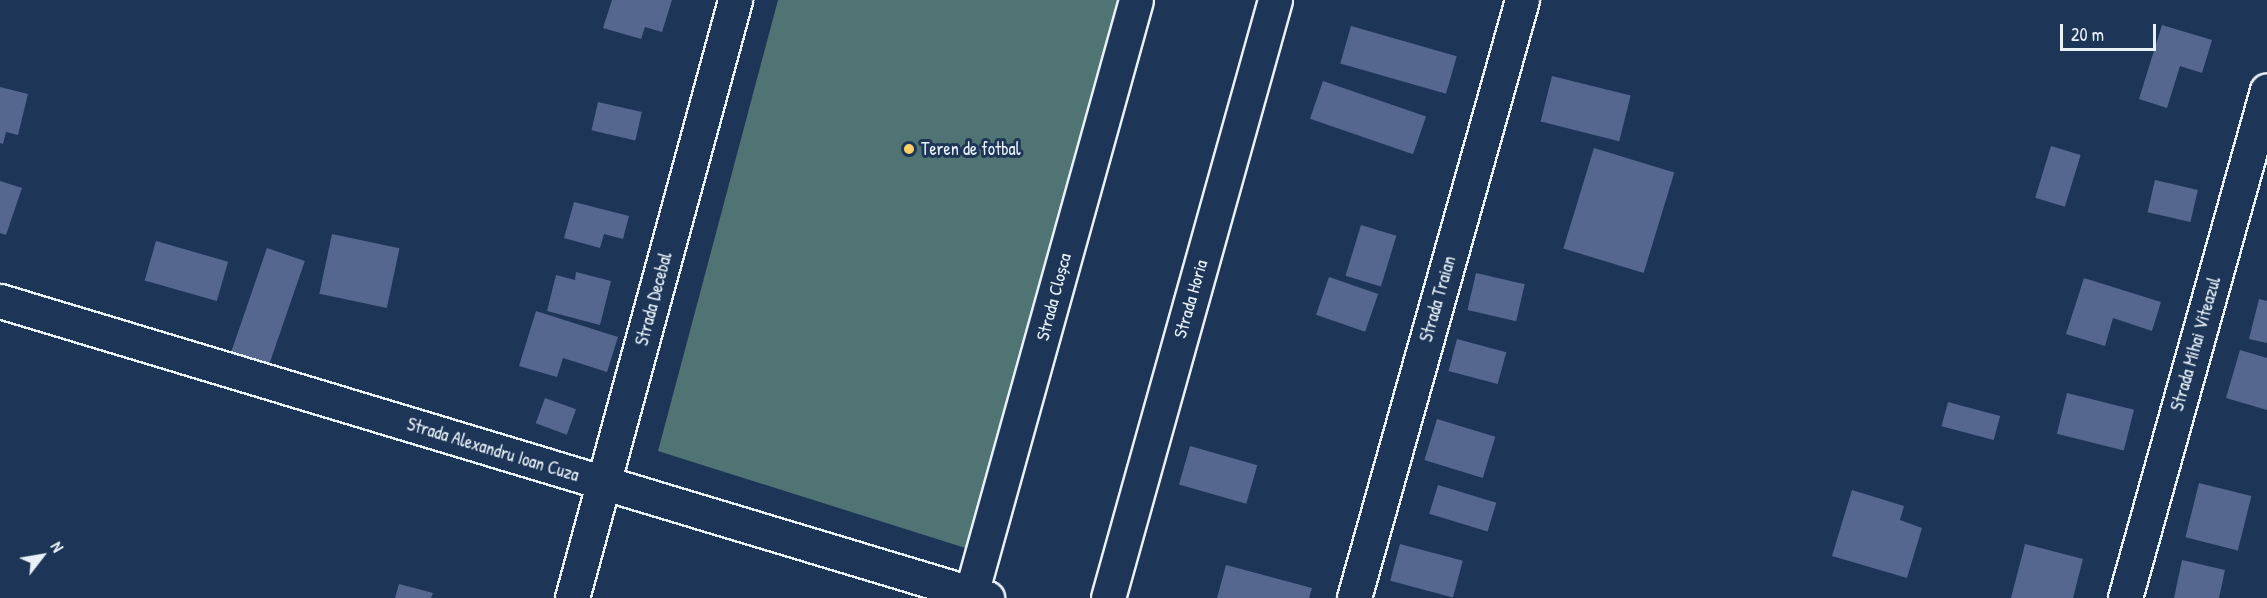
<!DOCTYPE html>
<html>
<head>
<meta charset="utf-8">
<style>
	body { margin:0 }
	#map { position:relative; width:2267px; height:598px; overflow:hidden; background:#1d3557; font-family:"Patrick Hand",sans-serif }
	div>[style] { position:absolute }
	.green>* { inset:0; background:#507374 }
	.building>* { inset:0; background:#55678f; transform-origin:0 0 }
	.roads { filter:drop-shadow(2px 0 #e8f1f8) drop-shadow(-2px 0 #e8f1f8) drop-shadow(0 2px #e8f1f8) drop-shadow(0 -2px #e8f1f8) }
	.street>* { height:33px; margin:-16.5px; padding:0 16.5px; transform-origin:16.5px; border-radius:16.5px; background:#1d3557 }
	.secondary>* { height:33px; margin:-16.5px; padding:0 16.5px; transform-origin:16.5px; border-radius:16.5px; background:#1d3557 }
	.dots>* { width:16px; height:16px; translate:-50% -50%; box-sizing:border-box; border:3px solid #1d3557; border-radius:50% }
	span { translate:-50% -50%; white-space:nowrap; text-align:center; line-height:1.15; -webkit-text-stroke:6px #1d3557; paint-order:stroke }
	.poi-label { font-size:18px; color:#e8f1f8 }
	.left { translate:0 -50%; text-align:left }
	.street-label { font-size:18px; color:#e8f1f8 }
	.north { position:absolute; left:12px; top:526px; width:60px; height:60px; -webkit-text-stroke:4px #1d3557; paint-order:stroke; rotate:59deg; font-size:16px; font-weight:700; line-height:24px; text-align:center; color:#e8f1f8 }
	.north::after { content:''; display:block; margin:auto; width:21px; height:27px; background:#e8f1f8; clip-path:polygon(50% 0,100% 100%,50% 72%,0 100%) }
	.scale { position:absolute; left:2060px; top:24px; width:96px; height:27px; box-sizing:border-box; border:3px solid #e8f1f8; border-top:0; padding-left:8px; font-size:18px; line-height:21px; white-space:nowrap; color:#e8f1f8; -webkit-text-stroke:4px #1d3557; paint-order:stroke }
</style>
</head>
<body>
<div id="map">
	<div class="green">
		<div style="clip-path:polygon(778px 0,1121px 0,975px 551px,658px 451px)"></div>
	</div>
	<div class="building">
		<div style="clip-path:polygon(612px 0,672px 0,662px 32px,645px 27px,641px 39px,603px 28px)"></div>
		<div style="clip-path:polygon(2162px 25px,2212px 40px,2202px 73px,2180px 66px,2167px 108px,2139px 99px)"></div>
		<div style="left:1351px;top:26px;width:110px;height:39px;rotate:16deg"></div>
		<div style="left:1552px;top:76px;width:81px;height:47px;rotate:14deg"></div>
		<div style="left:1323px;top:81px;width:109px;height:40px;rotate:19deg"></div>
		<div style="clip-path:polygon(0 87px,28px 94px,18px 135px,6px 132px,3px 144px,0 143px)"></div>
		<div style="left:598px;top:102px;width:45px;height:29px;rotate:13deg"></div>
		<div style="left:2051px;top:146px;width:31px;height:54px;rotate:17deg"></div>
		<div style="left:1594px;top:148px;width:84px;height:105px;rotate:17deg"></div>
		<div style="left:2155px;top:180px;width:44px;height:33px;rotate:13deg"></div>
		<div style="clip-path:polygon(0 181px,22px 188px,6px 235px,0 233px)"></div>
		<div style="clip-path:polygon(574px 202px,629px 216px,623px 239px,604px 234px,600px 248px,564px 238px)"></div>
		<div style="left:1361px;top:225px;width:37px;height:53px;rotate:17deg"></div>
		<div style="left:332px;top:234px;width:69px;height:61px;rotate:12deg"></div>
		<div style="left:156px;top:241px;width:75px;height:41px;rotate:16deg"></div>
		<div style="left:267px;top:248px;width:40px;height:109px;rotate:19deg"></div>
		<div style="clip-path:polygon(576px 272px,611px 281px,600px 325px,547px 311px,556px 275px,575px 280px)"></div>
		<div style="left:1476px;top:273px;width:50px;height:38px;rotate:13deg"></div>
		<div style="left:1329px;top:277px;width:52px;height:40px;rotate:19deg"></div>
		<div style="clip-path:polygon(2084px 278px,2161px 302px,2152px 331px,2113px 318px,2105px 346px,2066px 334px)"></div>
		<div style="clip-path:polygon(2259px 299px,2267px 301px,2267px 343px,2249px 339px)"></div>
		<div style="clip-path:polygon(536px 311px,618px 337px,607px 372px,563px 358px,557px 377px,519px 366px)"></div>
		<div style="left:1457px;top:339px;width:51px;height:33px;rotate:15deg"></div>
		<div style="clip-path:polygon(2240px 350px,2267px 358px,2267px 410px,2226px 398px)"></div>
		<div style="left:2067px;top:393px;width:69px;height:42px;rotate:14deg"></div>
		<div style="left:545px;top:398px;width:33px;height:27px;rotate:20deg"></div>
		<div style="left:1948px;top:402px;width:54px;height:25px;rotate:15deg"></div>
		<div style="left:1437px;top:419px;width:61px;height:43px;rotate:17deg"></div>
		<div style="left:1190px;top:446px;width:70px;height:40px;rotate:16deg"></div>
		<div style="left:2199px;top:483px;width:54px;height:56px;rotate:14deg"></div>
		<div style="left:1438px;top:485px;width:61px;height:30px;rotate:17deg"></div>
		<div style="clip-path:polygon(1852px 490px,1904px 506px,1900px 520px,1922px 528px,1907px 578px,1832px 556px)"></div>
		<div style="left:1400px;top:544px;width:65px;height:38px;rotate:15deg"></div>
		<div style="clip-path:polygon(2025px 544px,2083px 559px,2073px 598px,2011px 598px)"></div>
		<div style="clip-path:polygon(2182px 560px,2225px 570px,2219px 598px,2174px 598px)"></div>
		<div style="clip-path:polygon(1226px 565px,1312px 588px,1309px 598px,1217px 598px)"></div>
		<div style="clip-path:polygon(399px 584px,433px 593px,431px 598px,395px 598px)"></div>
	</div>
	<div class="roads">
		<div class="street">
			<div style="left:0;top:301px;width:1031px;rotate:16.75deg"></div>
			<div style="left:971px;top:594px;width:616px;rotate:-74.48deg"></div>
			<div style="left:572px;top:598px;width:620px;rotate:-74.75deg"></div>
			<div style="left:1108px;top:598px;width:621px;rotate:-74.4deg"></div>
			<div style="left:1354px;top:598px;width:621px;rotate:-74.31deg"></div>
		</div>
		<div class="secondary">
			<div style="left:2125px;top:598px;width:527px;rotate:-74.38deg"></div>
		</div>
	</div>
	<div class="dots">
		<div style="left:909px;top:149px;background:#ffd166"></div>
	</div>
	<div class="poi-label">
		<span class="left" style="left:921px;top:149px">Teren de fotbal</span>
	</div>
	<div class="street-label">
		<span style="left:1054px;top:297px;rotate:-75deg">Strada Cloșca</span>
		<span style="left:654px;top:299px;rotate:-75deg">Strada Decebal</span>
		<span style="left:1191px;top:299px;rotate:-74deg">Strada Horia</span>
		<span style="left:1438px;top:299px;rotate:-74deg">Strada Traian</span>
		<span style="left:2196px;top:344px;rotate:-74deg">Strada Mihai Viteazul</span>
		<span style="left:493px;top:450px;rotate:17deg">Strada Alexandru Ioan Cuza</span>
	</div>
	<div class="north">N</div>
	<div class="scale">20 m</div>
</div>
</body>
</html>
